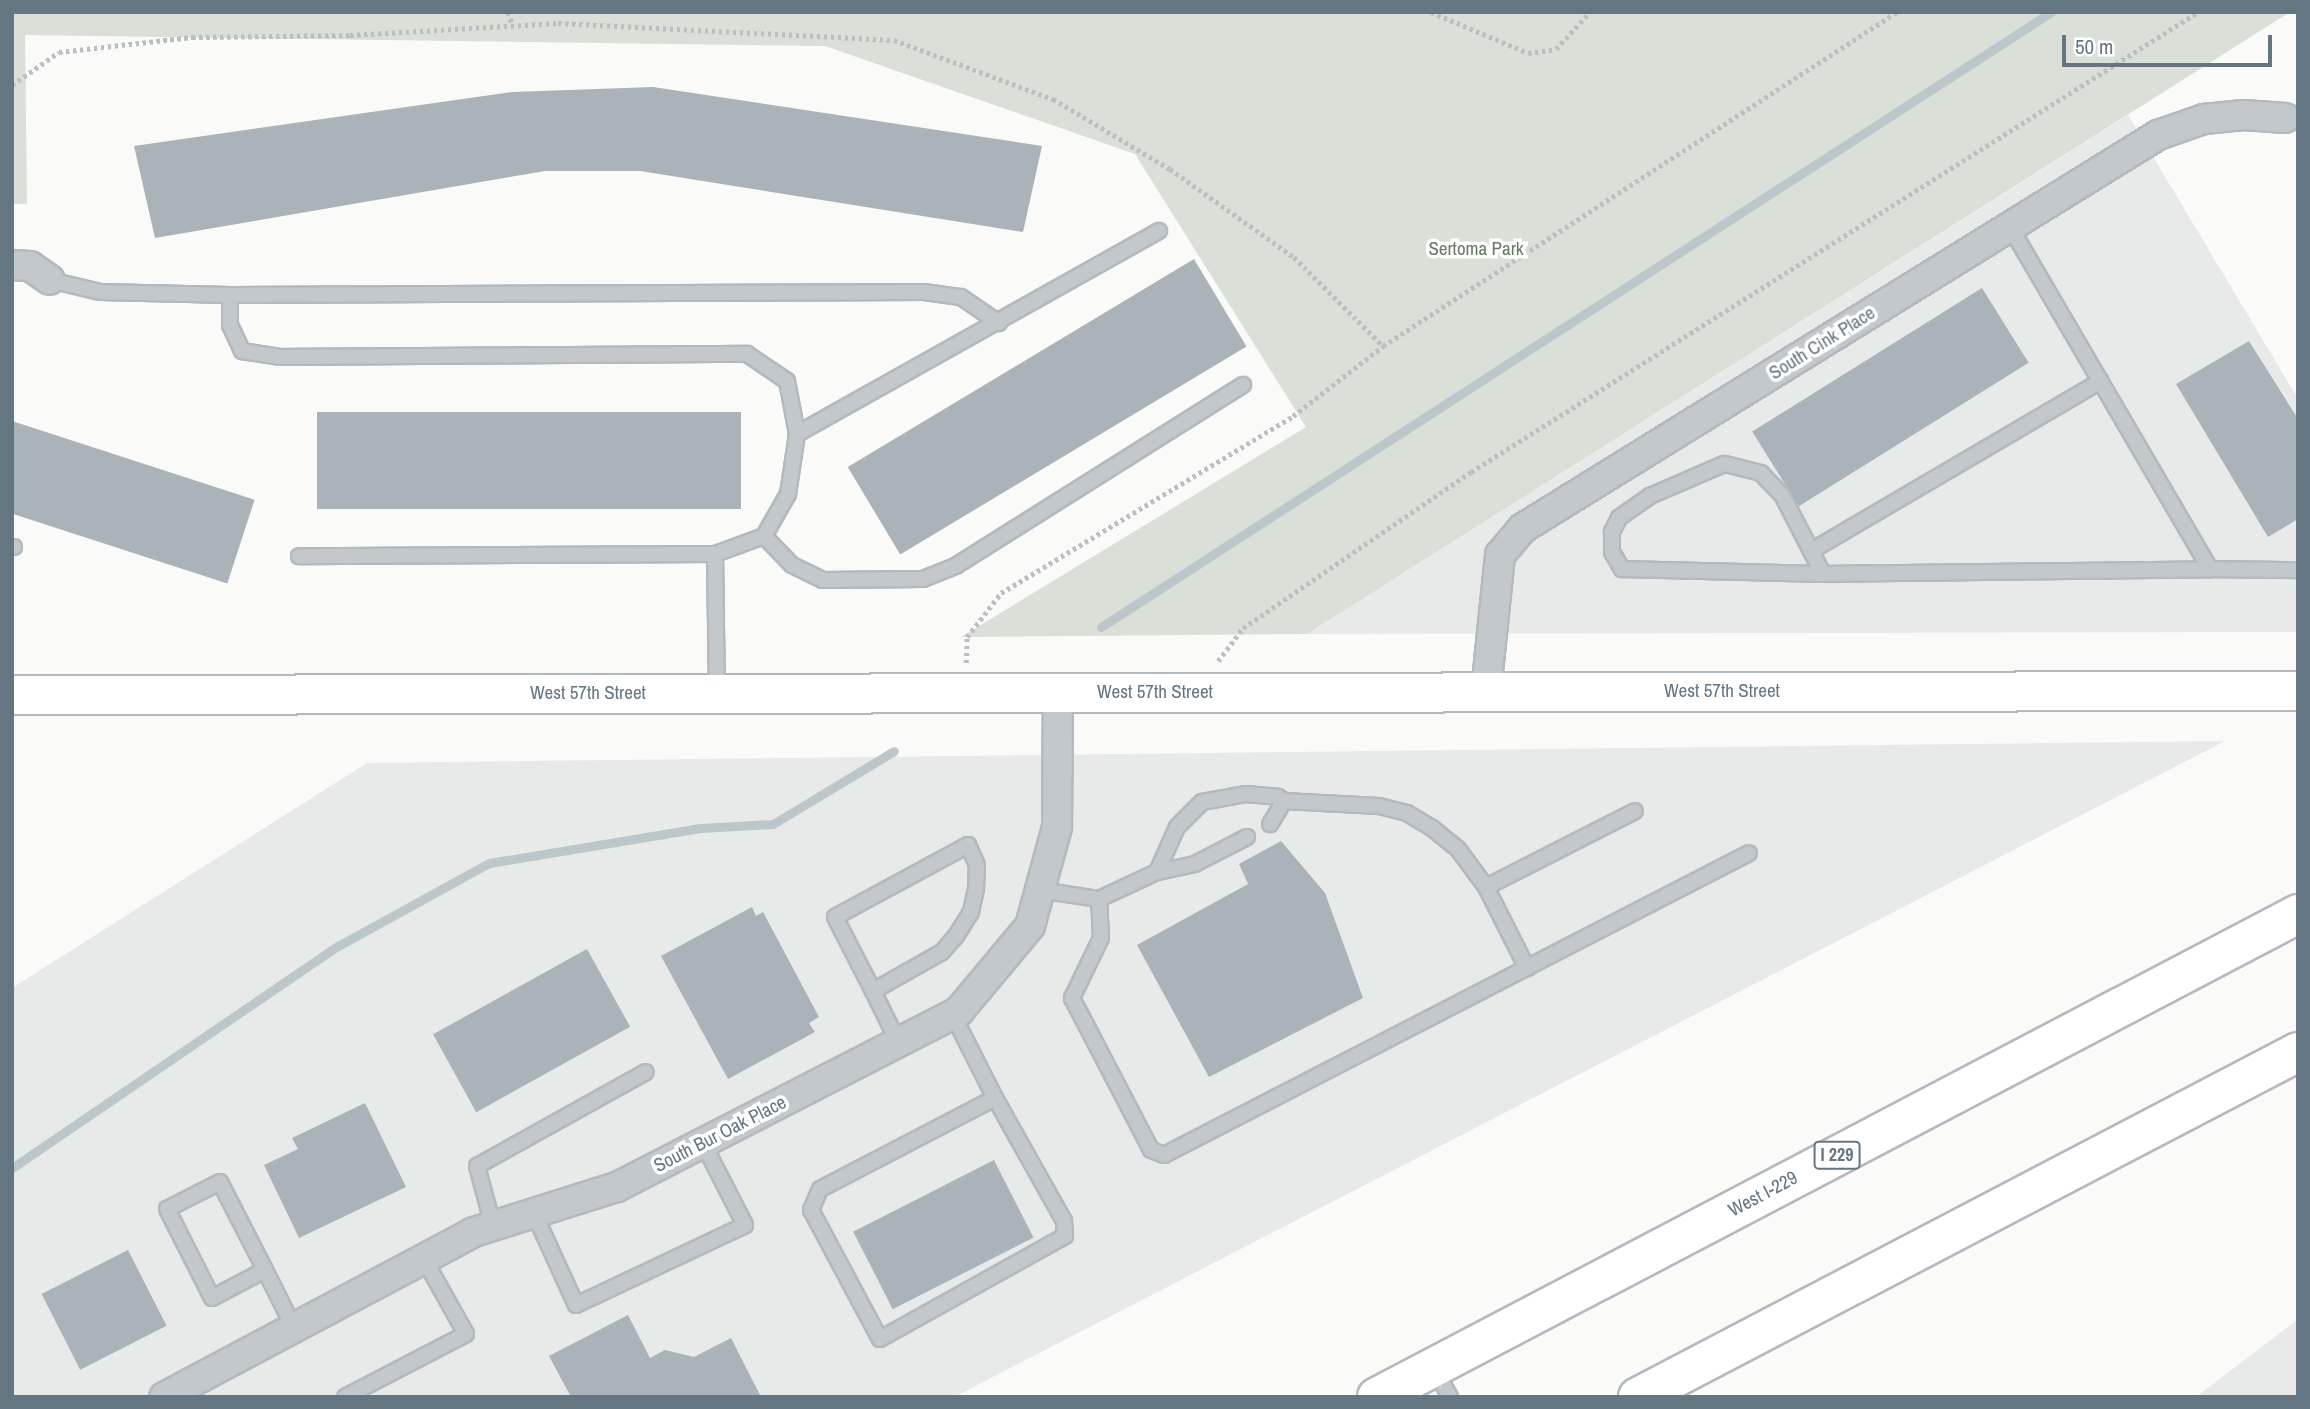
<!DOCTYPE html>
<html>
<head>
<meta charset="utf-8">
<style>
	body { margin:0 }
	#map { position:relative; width:2310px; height:1409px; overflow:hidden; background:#fafaf8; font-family:"Archivo Narrow",sans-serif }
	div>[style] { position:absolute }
	.built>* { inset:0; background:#e8e9e9 }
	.green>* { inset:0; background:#dadfd7 }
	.stream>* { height:9px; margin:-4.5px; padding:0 4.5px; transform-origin:4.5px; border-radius:4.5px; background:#bbc7cb }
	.building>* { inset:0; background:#aab3b9; transform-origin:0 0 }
	.path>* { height:4.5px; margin-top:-2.25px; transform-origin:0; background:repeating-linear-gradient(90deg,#bbbfc2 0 3.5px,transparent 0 7px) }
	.roads { filter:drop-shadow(2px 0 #b3babf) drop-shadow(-2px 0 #b3babf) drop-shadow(0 2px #b3babf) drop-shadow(0 -2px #b3babf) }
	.service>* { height:14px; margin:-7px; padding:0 7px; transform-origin:7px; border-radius:7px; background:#c3c8cc }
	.minor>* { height:28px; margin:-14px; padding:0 14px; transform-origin:14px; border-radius:14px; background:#c3c8cc }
	.secondary>* { height:38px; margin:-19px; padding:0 19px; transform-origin:19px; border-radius:19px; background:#fff }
	.motorway>* { height:38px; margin:-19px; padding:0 19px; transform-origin:19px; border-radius:19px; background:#fff }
	span { translate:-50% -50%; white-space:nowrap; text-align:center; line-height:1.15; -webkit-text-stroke:7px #fff; paint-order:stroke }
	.shield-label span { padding:2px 5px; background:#fff; border:2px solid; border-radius:5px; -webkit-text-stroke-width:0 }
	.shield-label { font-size:18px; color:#657683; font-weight:700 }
	.park-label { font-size:19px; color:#687a64 }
	.street-label { font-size:19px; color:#657683 }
	.frame { position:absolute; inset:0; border:14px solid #657683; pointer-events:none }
	.scale { position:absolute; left:2062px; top:35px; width:210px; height:32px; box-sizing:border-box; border:4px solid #657683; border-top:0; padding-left:9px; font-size:21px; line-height:24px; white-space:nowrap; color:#657683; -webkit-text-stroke:5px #fff; paint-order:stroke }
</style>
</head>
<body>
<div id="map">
	<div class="built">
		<div style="clip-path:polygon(2128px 115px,2298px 399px,2298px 632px,1307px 634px)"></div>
		<div style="clip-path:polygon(2225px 741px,954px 1397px,12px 1397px,12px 988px,367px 763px)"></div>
		<div style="clip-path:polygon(2298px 1319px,2298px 1397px,2196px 1397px)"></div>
	</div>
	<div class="green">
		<div style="clip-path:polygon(12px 12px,2290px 12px,1307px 634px,967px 637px,961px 637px,1306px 427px,1135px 154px,825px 46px,25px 35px,27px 204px,12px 204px)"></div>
	</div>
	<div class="stream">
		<div style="left:1101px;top:627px;width:1132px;rotate:-32.92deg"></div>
		<div style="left:12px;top:1168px;width:394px;rotate:-34.3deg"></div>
		<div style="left:338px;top:946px;width:172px;rotate:-28.8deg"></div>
		<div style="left:489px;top:863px;width:214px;rotate:-9.4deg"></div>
		<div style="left:700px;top:828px;width:73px;rotate:-3.1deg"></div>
		<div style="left:773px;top:824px;width:141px;rotate:-31.1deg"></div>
	</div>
	<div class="building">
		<div style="clip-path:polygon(653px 87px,1042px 146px,1023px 232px,640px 171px,545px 171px,155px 238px,134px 146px,512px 92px)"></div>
		<div style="left:1194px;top:259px;width:102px;height:404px;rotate:59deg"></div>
		<div style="left:1982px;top:288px;width:88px;height:271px;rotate:58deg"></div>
		<div style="clip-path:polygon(2249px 341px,2298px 419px,2298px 519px,2268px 537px,2176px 384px)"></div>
		<div style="left:741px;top:412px;width:97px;height:424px;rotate:90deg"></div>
		<div style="left:12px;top:421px;width:255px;height:88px;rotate:18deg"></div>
		<div style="clip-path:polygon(1281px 841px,1325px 893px,1363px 998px,1209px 1077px,1137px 945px,1248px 884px,1239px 864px)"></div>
		<div style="clip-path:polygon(752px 907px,756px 916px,763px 912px,819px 1017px,809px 1023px,815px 1032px,728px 1079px,661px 956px)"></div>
		<div style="left:587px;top:949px;width:89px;height:176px;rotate:61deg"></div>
		<div style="clip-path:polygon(365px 1103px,406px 1187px,299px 1238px,264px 1165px,298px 1149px,292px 1138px)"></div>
		<div style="left:994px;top:1160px;width:87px;height:158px;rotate:63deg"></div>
		<div style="left:128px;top:1250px;width:85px;height:97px;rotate:63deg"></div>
		<div style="clip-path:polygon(628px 1315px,650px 1358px,665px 1350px,694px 1357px,731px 1338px,761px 1397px,571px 1397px,549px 1356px)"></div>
	</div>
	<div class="path">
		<div style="left:508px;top:12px;width:15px;rotate:70deg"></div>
		<div style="left:1431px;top:12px;width:105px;rotate:22.9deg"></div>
		<div style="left:1528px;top:53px;width:28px;rotate:-8deg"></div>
		<div style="left:1556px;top:49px;width:50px;rotate:-47.4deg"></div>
		<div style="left:12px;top:85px;width:57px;rotate:-35.1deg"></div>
		<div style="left:59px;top:52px;width:134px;rotate:-6.4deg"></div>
		<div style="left:192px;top:37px;width:158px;rotate:-0.7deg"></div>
		<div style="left:350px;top:35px;width:208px;rotate:-3.3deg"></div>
		<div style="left:558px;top:23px;width:336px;rotate:2.9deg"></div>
		<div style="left:894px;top:40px;width:170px;rotate:20.4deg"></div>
		<div style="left:1053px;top:99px;width:136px;rotate:30.9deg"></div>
		<div style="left:1170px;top:169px;width:152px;rotate:35.4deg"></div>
		<div style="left:1294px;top:257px;width:126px;rotate:45deg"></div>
		<div style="left:1218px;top:661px;width:41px;rotate:-52.9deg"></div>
		<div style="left:1243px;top:628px;width:276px;rotate:-34.4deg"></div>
		<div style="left:1471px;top:472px;width:860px;rotate:-32.32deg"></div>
		<div style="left:966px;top:663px;width:26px;rotate:-88deg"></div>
		<div style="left:967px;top:637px;width:56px;rotate:-52.3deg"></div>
		<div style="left:1001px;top:593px;width:341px;rotate:-31.2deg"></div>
		<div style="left:1293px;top:416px;width:114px;rotate:-37.9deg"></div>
		<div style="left:1383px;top:346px;width:613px;rotate:-33.02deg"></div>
	</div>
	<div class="roads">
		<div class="service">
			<div style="left:50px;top:280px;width:51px;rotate:13.5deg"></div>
			<div style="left:100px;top:292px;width:130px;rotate:1.3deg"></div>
			<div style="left:230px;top:295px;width:694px;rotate:-0.25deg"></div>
			<div style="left:924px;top:292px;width:37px;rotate:8deg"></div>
			<div style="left:961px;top:297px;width:46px;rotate:34.4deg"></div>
			<div style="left:230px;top:295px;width:30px;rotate:90deg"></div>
			<div style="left:230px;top:325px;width:29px;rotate:65deg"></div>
			<div style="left:242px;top:351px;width:38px;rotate:9deg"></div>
			<div style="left:280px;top:357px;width:467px;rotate:-0.4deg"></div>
			<div style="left:747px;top:354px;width:48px;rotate:34deg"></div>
			<div style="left:787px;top:381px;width:54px;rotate:79.3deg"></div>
			<div style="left:797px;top:434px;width:61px;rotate:98.5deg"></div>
			<div style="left:788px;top:494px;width:48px;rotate:119.7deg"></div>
			<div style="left:764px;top:536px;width:52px;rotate:159.8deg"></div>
			<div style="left:715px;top:554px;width:416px;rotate:179.7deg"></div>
			<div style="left:797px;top:434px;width:415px;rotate:-29.3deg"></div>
			<div style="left:764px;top:536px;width:40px;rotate:46deg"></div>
			<div style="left:792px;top:565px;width:34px;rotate:26deg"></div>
			<div style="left:823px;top:580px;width:100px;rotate:-0.6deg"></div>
			<div style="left:923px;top:579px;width:37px;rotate:-22deg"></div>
			<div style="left:957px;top:565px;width:338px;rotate:-32.2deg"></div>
			<div style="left:12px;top:547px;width:2px"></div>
			<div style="left:1811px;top:551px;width:336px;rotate:-30.4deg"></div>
			<div style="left:715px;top:554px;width:139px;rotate:89.2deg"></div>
			<div style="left:2210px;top:569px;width:88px;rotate:0.7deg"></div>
			<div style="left:1823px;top:574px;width:89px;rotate:-117.4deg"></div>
			<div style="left:1782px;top:495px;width:30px;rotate:-134deg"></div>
			<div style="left:1761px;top:473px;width:38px;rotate:-166deg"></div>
			<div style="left:1724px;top:464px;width:81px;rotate:156.6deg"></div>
			<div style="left:1650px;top:496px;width:38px;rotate:145deg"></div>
			<div style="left:1619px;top:518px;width:16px;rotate:117deg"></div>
			<div style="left:1612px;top:532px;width:20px;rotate:90deg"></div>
			<div style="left:1612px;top:552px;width:20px;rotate:60deg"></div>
			<div style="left:1622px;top:569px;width:201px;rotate:1.4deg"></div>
			<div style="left:1823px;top:574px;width:387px;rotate:-0.7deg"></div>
			<div style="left:2210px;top:569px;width:396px;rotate:-120.3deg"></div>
			<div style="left:1284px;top:801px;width:95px;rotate:3deg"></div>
			<div style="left:1379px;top:806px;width:29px;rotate:14deg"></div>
			<div style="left:1407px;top:813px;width:29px;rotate:31deg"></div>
			<div style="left:1432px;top:828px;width:33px;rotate:39deg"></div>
			<div style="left:1458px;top:849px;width:47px;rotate:53.6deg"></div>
			<div style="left:1486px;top:887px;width:91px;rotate:63.2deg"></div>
			<div style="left:1247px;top:837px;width:59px;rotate:152.6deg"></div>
			<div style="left:1195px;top:864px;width:39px;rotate:168deg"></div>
			<div style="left:1157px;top:872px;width:49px;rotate:-66deg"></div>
			<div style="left:1177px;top:827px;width:35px;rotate:-45deg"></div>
			<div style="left:1202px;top:802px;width:45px;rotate:-10.3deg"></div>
			<div style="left:1246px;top:794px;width:32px;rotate:5deg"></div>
			<div style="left:1278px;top:797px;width:7px;rotate:34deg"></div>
			<div style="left:1284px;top:801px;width:27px;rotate:121deg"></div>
			<div style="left:1486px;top:887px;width:167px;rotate:-27deg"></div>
			<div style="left:1040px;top:890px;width:60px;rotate:8.7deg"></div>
			<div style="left:1099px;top:899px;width:39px;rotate:87deg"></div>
			<div style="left:1101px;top:938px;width:67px;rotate:115.8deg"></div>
			<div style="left:1072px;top:998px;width:171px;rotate:62.5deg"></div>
			<div style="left:1151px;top:1150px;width:14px;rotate:21deg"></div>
			<div style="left:1164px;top:1155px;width:658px;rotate:-27.3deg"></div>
			<div style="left:1099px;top:899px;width:64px;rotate:-25deg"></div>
			<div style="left:873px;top:991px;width:79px;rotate:-29.5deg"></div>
			<div style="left:942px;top:952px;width:21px;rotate:-49deg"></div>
			<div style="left:956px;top:936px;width:28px;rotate:-58deg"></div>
			<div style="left:971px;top:912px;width:24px;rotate:-78deg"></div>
			<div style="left:976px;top:889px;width:24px;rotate:-88deg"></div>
			<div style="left:977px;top:865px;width:22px;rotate:-114deg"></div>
			<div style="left:968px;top:845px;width:151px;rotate:151.6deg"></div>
			<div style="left:835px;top:917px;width:83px;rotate:62.8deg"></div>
			<div style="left:873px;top:991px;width:57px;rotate:63.9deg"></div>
			<div style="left:953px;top:1015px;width:93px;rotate:63.2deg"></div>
			<div style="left:995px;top:1098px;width:197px;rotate:152.5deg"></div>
			<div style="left:820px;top:1189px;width:23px;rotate:113deg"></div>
			<div style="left:811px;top:1210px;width:146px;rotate:61.9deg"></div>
			<div style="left:880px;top:1339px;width:212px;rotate:-29.1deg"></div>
			<div style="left:1065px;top:1236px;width:15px;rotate:-94deg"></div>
			<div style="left:1064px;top:1221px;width:141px;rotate:-119.3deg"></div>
			<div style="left:534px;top:1213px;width:101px;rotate:65.5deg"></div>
			<div style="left:576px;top:1305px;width:187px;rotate:-25.3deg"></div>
			<div style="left:745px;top:1225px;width:92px;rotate:-117.1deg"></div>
			<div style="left:493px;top:1226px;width:62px;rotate:-104.9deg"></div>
			<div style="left:477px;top:1166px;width:193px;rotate:-29.1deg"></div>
			<div style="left:265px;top:1270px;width:60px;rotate:152.2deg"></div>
			<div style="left:212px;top:1298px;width:100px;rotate:-116.8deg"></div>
			<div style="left:167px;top:1209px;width:59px;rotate:-27deg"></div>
			<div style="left:220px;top:1182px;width:99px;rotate:62.9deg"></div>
			<div style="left:265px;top:1270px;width:65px;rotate:63.4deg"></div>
			<div style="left:1434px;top:1369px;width:32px;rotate:60deg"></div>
			<div style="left:345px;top:1397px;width:136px;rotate:-27.5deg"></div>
			<div style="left:466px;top:1334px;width:86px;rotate:-119.2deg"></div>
		</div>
		<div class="minor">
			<div style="left:12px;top:265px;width:18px;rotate:3deg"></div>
			<div style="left:30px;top:266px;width:24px;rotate:35deg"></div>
			<div style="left:1486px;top:691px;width:137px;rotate:-84.1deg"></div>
			<div style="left:1500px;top:555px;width:35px;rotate:-50deg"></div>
			<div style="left:1523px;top:528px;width:747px;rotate:-31.75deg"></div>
			<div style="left:2158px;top:135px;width:49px;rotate:-19.2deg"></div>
			<div style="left:2204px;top:119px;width:40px;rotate:-5.7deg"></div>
			<div style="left:2244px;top:115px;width:41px;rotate:4.2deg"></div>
			<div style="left:164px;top:1397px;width:351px;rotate:-28deg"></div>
			<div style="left:474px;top:1232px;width:150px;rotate:-17.5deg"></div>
			<div style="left:617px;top:1187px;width:385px;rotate:-27.2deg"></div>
			<div style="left:959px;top:1011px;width:111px;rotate:-50.1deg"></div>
			<div style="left:1030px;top:926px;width:103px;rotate:-74.7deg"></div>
			<div style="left:1057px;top:827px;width:135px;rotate:-89.6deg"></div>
		</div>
		<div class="secondary">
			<div style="left:12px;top:695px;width:2286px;rotate:-0.1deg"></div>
		</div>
		<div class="motorway">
			<div style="left:1377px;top:1397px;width:1040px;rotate:-27.67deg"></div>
			<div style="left:1638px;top:1397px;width:745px;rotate:-27.6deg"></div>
		</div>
	</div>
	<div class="shield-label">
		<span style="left:1837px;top:1155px">I 229</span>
	</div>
	<div class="park-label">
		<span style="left:1476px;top:249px">Sertoma Park</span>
	</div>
	<div class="street-label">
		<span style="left:1822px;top:343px;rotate:-32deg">South Cink Place</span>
		<span style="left:1722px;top:691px">West 57th Street</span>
		<span style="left:1155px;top:692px">West 57th Street</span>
		<span style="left:588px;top:693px">West 57th Street</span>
		<span style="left:720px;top:1134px;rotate:-27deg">South Bur Oak Place</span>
		<span style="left:1763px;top:1194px;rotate:-28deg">West I-229</span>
	</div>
	<div class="frame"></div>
	<div class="scale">50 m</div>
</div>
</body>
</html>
